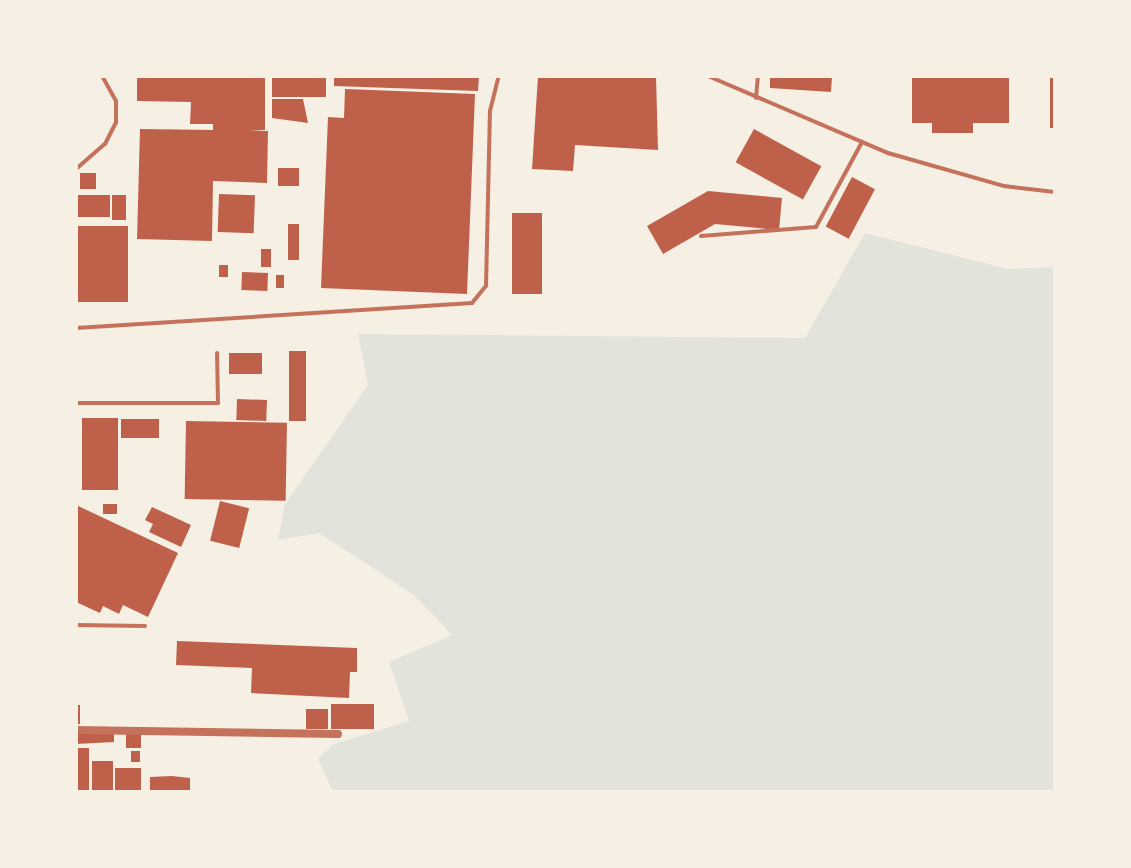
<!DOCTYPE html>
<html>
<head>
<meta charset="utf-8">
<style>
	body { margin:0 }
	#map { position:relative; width:1131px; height:868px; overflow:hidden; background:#f6efe4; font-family:Raleway,sans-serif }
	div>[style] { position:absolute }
	.green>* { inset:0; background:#e2e4dc }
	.building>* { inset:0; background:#bf614a; transform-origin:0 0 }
	.service>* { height:4px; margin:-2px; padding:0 2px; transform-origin:2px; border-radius:2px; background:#c5725c }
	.minor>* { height:8px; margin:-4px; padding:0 4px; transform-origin:4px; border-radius:4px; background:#c5725c }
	span { translate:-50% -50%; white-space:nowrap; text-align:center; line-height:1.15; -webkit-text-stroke:8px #f6efe4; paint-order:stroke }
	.frame { position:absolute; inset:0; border:78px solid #f6efe4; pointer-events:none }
</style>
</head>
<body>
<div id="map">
	<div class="green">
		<div style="clip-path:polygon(865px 233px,1008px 269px,1055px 267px,1055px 792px,333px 792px,318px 758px,334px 744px,409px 721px,389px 662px,452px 635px,414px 595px,319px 533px,278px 540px,285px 504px,368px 385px,358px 334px,805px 338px)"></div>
	</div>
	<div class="building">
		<div style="clip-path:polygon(137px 76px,265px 76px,265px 130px,250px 131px,268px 131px,267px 183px,213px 181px,212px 241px,137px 239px,140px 129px,213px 130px,213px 124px,190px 124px,191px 102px,137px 101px)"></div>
		<div style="left:272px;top:76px;width:54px;height:21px"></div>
		<div style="clip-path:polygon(334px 76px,479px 76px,478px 91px,334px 86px)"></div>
		<div style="clip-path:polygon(538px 76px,656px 76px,658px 150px,575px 145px,573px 171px,532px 169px)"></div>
		<div style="clip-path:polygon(770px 76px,832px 76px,831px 92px,770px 88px)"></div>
		<div style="clip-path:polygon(912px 76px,1009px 76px,1009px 123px,973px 123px,973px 133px,932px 133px,932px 123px,912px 123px)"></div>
		<div style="left:1050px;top:76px;width:5px;height:52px"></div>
		<div style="clip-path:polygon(345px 89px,475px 94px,467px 294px,321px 288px,328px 117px,344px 118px)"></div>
		<div style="clip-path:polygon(272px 99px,303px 99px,308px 123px,272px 118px)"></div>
		<div style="left:754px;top:129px;width:77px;height:38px;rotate:29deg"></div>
		<div style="left:278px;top:168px;width:21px;height:18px"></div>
		<div style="left:80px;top:173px;width:16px;height:16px"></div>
		<div style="left:852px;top:177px;width:26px;height:56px;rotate:28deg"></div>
		<div style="clip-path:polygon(708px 191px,782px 198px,779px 230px,715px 224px,663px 254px,647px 226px)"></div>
		<div style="left:219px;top:194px;width:36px;height:38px;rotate:2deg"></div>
		<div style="left:76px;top:195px;width:34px;height:22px"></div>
		<div style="left:112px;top:195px;width:14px;height:25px"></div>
		<div style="left:512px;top:213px;width:30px;height:81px"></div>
		<div style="left:288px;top:224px;width:11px;height:36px"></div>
		<div style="left:76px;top:226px;width:52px;height:76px"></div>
		<div style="left:261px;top:249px;width:10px;height:18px"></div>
		<div style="left:219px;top:265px;width:9px;height:12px"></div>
		<div style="left:242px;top:272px;width:26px;height:18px;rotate:2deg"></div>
		<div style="left:276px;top:275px;width:8px;height:13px"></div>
		<div style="left:289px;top:351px;width:17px;height:70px"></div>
		<div style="left:229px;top:353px;width:33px;height:21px"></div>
		<div style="left:237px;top:399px;width:30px;height:21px;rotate:2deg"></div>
		<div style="left:82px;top:418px;width:36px;height:72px"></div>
		<div style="left:159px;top:419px;width:19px;height:38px;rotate:90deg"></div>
		<div style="left:186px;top:421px;width:101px;height:78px;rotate:1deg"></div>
		<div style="left:220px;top:501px;width:30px;height:41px;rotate:14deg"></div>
		<div style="left:103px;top:504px;width:14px;height:10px"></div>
		<div style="clip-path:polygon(76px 505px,178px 553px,148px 617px,123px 605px,119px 614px,103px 606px,100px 613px,76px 602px)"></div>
		<div style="clip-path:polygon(152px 507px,191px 525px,181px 547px,149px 532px,153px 524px,145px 520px)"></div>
		<div style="clip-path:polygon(177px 641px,357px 648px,357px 672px,350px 672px,349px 698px,251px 693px,252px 668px,176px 665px)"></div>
		<div style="left:331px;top:704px;width:43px;height:25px"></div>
		<div style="left:76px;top:705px;width:4px;height:19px"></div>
		<div style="left:306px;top:709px;width:22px;height:20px"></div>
		<div style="clip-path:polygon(76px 731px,114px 734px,114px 742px,76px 744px)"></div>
		<div style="left:126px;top:733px;width:15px;height:15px"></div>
		<div style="left:76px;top:748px;width:13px;height:44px"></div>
		<div style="left:131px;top:751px;width:9px;height:11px"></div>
		<div style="left:92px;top:761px;width:21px;height:31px"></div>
		<div style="left:115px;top:768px;width:26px;height:24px"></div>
		<div style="clip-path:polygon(172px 776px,190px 778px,190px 792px,150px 792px,150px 777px)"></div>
	</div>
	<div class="service">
		<div style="left:708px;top:76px;width:196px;rotate:23.2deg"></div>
		<div style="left:888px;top:153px;width:121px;rotate:15.9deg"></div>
		<div style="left:1004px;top:186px;width:51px;rotate:6.7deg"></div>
		<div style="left:756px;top:98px;width:22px;rotate:-85deg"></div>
		<div style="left:76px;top:169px;width:38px;rotate:-41deg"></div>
		<div style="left:105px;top:144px;width:25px;rotate:-63deg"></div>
		<div style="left:116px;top:122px;width:21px;rotate:-90deg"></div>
		<div style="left:116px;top:101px;width:29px;rotate:-119deg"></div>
		<div style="left:701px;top:236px;width:115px;rotate:-4.5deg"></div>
		<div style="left:816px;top:227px;width:97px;rotate:-61.6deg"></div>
		<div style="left:76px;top:328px;width:397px;rotate:-3.6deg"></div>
		<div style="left:472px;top:303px;width:22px;rotate:-51deg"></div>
		<div style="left:486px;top:286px;width:175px;rotate:-88.7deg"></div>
		<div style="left:490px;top:111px;width:36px;rotate:-76deg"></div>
		<div style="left:76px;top:403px;width:142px"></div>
		<div style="left:218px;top:403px;width:50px;rotate:-91.1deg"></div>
		<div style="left:76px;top:625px;width:69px;rotate:0.8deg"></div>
	</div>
	<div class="minor">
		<div style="left:76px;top:730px;width:262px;rotate:0.9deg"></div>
	</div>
	<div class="frame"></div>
</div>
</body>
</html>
